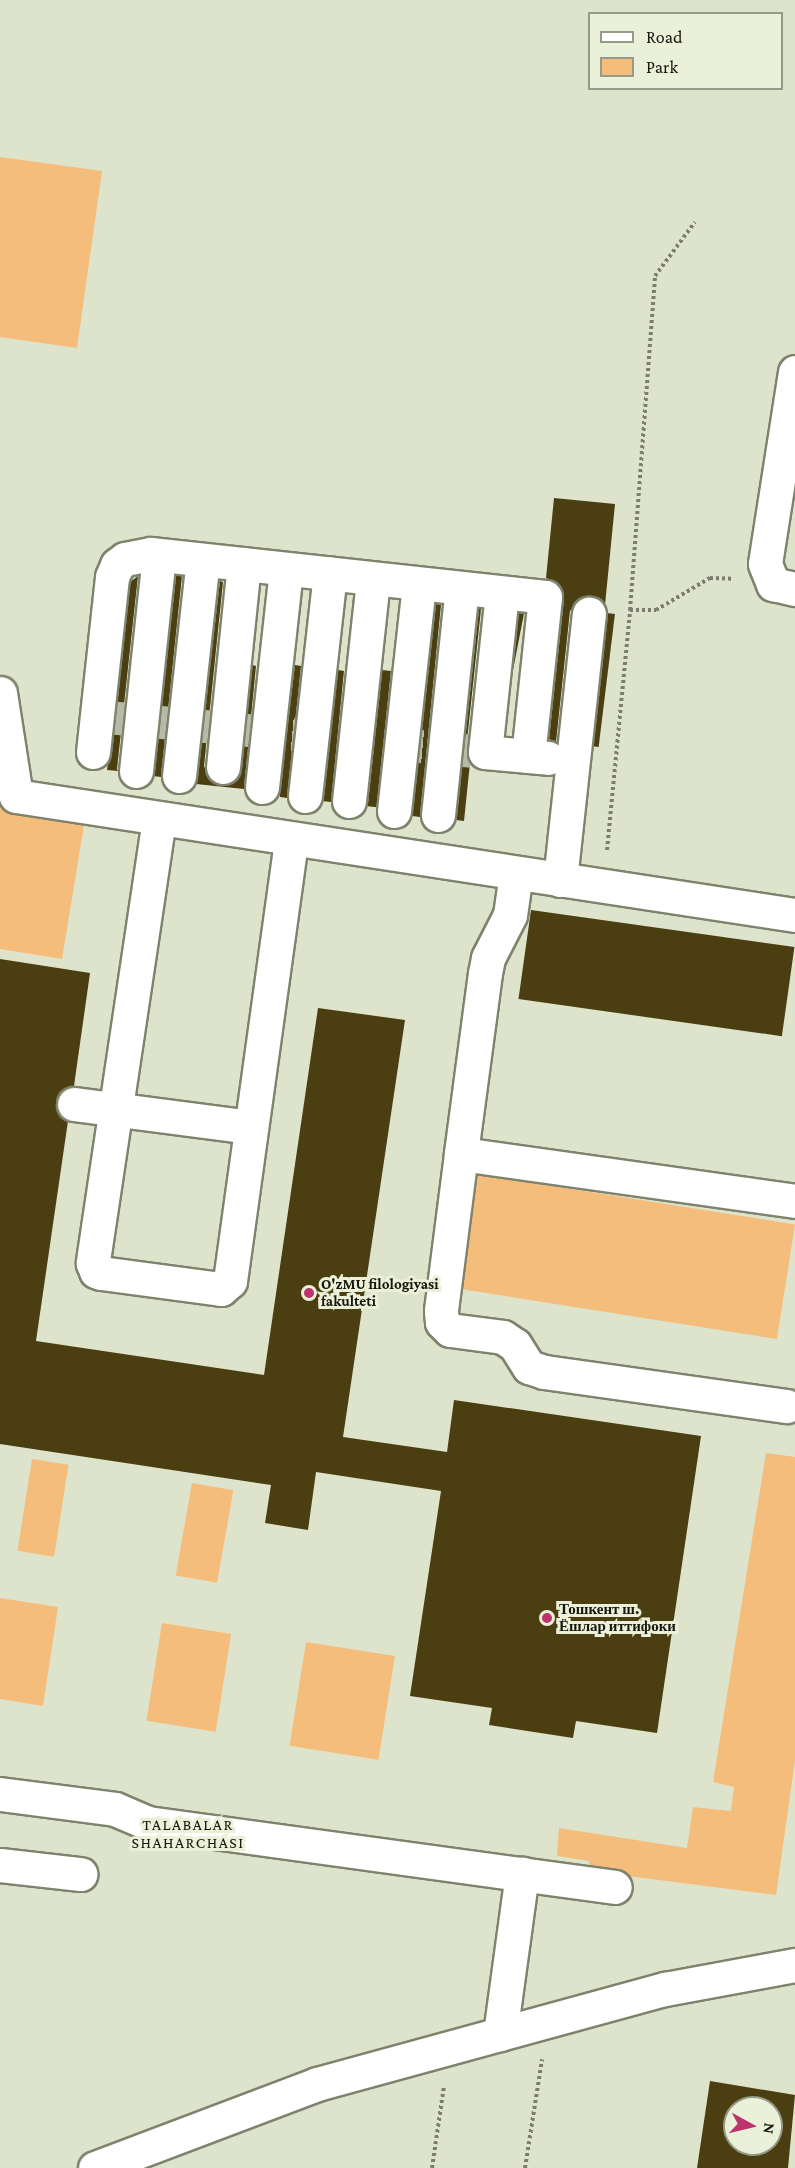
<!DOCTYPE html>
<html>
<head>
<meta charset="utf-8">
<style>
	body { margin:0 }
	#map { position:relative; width:795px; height:2168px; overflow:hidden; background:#dee3cb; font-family:"Crimson Pro",serif }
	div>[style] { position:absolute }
	.green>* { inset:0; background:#f5bd7b; transform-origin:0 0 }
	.building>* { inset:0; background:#4b3f11; transform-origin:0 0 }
	.minor-tunnel>* { height:33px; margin-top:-16.5px; transform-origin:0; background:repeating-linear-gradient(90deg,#b6baa6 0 33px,transparent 0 49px) }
	.path>* { height:4px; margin-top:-2px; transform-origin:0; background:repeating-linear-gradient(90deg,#7b7e6e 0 3px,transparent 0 6px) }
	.roads { filter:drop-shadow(2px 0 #7e836d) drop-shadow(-2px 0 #7e836d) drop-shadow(0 2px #7e836d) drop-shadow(0 -2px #7e836d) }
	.minor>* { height:33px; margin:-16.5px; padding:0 16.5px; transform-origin:16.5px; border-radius:16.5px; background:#fff }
	.dots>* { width:16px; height:16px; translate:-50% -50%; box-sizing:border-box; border:3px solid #ebf0d8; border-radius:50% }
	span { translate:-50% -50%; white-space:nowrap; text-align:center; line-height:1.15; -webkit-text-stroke:6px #ebf0d8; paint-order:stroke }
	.poi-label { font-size:15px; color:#171810; font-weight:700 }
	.left { translate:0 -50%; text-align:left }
	.neighbourhood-label { font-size:16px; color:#171810; letter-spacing:1.5px }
	.legend { position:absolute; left:588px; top:12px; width:195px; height:78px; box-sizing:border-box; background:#ebf0d8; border:2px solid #969a88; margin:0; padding:8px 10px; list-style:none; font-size:18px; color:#171810 }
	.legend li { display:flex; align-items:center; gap:12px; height:30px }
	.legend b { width:30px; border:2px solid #969a88 }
	.north { position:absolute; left:723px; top:2096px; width:60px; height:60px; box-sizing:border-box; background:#ebf0d8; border:2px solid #969a88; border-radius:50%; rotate:98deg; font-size:16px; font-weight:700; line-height:24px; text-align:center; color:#171810 }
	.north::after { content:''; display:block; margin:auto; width:21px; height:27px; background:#bd336d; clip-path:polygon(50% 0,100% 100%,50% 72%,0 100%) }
</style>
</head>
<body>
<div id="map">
	<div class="green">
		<div style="clip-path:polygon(0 157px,102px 171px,77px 348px,0 337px)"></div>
		<div style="clip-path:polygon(0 806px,86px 813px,62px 959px,0 949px)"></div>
		<div style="left:476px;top:1174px;width:323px;height:116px;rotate:9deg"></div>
		<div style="clip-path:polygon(766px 1453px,795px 1457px,795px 1761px,776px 1895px,589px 1871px,589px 1861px,557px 1856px,559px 1828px,687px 1848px,693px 1807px,731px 1811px,734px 1787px,713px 1782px)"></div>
		<div style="left:32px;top:1459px;width:37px;height:93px;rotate:9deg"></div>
		<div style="left:192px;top:1483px;width:42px;height:94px;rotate:10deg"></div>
		<div style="clip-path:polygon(0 1598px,58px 1607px,43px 1706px,0 1699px)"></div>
		<div style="left:162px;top:1623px;width:70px;height:99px;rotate:9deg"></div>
		<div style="left:306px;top:1642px;width:90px;height:105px;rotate:9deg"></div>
	</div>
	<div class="building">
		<div style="clip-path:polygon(554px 498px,615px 504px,605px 605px,592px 596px,582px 597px,570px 611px,556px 742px,549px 739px,564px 598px,556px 582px,546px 578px)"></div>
		<div style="clip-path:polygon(138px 576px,117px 769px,118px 771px,107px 770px,108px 763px,130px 582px)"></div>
		<div style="clip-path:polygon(176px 576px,182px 576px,161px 777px,153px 776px)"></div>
		<div style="clip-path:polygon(220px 581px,223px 582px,204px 766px,212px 782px,220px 786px,238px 777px,252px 665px,256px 666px,244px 789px,196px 784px)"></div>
		<div style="clip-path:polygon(436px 604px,441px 605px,420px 817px,412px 816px)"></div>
		<div style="clip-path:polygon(479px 609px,481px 609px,466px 750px,470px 763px,464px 821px,456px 820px)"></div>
		<div style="left:519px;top:613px;width:5px;height:123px;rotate:11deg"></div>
		<div style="left:607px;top:613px;width:8px;height:134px;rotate:7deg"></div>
		<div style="clip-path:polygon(295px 665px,301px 666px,287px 798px,280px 797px,279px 793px)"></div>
		<div style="clip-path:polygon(338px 670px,344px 671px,331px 802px,322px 801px)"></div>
		<div style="left:382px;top:670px;width:9px;height:137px;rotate:6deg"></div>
		<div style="left:531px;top:910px;width:266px;height:90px;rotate:8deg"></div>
		<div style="clip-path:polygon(0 959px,90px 973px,74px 1086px,60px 1092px,56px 1101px,57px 1112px,68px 1121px,36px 1341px,264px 1375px,318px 1008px,405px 1020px,343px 1437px,447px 1452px,454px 1400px,701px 1436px,657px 1733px,576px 1721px,573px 1738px,489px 1725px,492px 1708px,410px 1696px,441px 1491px,316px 1472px,308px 1530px,265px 1523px,271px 1485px,0 1444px)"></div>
		<div style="clip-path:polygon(evenodd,710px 2081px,795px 2095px,788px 2168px,697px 2168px,710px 2081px,735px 2108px,771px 2108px,771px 2144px,735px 2144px,735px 2108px)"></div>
	</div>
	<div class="minor-tunnel">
		<div style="left:97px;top:716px;width:390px;rotate:5.3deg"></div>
	</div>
	<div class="path">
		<div style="left:630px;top:610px;width:26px"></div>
		<div style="left:656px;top:610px;width:63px;rotate:-30.7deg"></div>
		<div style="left:710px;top:578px;width:24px;rotate:2deg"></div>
		<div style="left:607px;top:850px;width:241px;rotate:-84.5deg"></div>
		<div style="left:630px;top:610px;width:335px;rotate:-85.7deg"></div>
		<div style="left:655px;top:276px;width:67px;rotate:-53.5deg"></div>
		<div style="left:432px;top:2168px;width:83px;rotate:-81.7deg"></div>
		<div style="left:525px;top:2168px;width:110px;rotate:-81.1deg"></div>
	</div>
	<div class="roads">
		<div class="minor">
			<div style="left:795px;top:372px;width:194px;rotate:98.9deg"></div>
			<div style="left:765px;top:564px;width:22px;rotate:68deg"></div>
			<div style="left:773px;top:584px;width:23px;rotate:13deg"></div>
			<div style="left:502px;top:593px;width:160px;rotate:96.1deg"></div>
			<div style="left:485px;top:752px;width:63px;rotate:5.4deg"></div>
			<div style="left:0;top:693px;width:104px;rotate:81.2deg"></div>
			<div style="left:16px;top:796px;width:788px;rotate:8.69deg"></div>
			<div style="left:93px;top:752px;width:176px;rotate:-83.8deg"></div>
			<div style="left:112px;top:577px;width:13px;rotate:-67deg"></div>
			<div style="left:117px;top:565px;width:10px;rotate:-37deg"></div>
			<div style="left:125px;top:559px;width:26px;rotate:-11deg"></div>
			<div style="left:151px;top:554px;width:396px;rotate:6.2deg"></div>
			<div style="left:545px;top:597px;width:160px;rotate:96.1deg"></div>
			<div style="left:223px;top:767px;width:204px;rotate:-84.1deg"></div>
			<div style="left:136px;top:771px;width:217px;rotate:-83.9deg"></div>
			<div style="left:179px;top:776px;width:217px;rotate:-83.7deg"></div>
			<div style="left:262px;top:787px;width:219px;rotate:-83.7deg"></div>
			<div style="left:305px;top:796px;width:224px;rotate:-83.6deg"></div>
			<div style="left:349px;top:801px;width:223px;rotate:-83.8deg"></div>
			<div style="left:394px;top:811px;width:228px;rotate:-83.7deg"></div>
			<div style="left:438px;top:815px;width:228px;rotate:-84deg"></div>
			<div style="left:159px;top:819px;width:449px;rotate:98.5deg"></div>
			<div style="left:93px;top:1263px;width:9px;rotate:69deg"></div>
			<div style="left:96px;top:1271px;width:5px;rotate:22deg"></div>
			<div style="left:101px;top:1273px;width:121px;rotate:7.6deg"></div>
			<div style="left:221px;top:1289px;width:12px;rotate:-42deg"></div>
			<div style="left:230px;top:1281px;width:446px;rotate:-82.1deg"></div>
			<div style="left:516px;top:873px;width:42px;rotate:98.1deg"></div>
			<div style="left:510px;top:915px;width:48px;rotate:117.1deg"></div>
			<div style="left:488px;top:958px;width:15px;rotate:101deg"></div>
			<div style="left:485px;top:973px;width:183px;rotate:97.6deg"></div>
			<div style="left:461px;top:1154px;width:337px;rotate:8deg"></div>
			<div style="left:560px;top:880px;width:268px;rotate:-83.8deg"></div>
			<div style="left:74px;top:1104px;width:178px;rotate:7.4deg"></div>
			<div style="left:461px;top:1154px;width:158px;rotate:97.3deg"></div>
			<div style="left:441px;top:1311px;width:11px;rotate:85deg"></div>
			<div style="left:442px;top:1322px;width:11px;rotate:45deg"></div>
			<div style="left:450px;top:1330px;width:53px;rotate:7.5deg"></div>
			<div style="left:503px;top:1337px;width:14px;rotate:34deg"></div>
			<div style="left:515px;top:1345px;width:26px;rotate:58deg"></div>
			<div style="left:529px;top:1367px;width:16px;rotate:18deg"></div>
			<div style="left:544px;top:1372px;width:245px;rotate:8deg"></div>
			<div style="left:0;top:1794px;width:116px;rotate:7.4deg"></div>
			<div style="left:115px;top:1809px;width:36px;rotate:23deg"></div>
			<div style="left:148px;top:1823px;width:471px;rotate:7.8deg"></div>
			<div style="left:0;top:1865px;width:81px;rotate:6.4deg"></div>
			<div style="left:500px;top:2034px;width:162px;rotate:-82.2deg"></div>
			<div style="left:95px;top:2168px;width:237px;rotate:-20.7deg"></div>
			<div style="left:317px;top:2084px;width:361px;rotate:-15.3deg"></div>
			<div style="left:665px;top:1989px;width:132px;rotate:-10.5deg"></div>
		</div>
	</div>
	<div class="dots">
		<div style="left:309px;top:1293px;background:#bd336d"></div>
		<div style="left:547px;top:1618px;background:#bd336d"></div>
	</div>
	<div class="poi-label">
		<span class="left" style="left:321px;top:1293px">O'zMU filologiyasi<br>fakulteti</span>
		<span class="left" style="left:559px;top:1618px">Тошкент ш.<br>Ёшлар иттифоки</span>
	</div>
	<div class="neighbourhood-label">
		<span style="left:188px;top:1834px">TALABALAR<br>SHAHARCHASI</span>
	</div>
	<ul class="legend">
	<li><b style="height:8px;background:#fff"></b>Road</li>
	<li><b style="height:16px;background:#f5bd7b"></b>Park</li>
	</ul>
	<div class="north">N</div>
</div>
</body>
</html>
